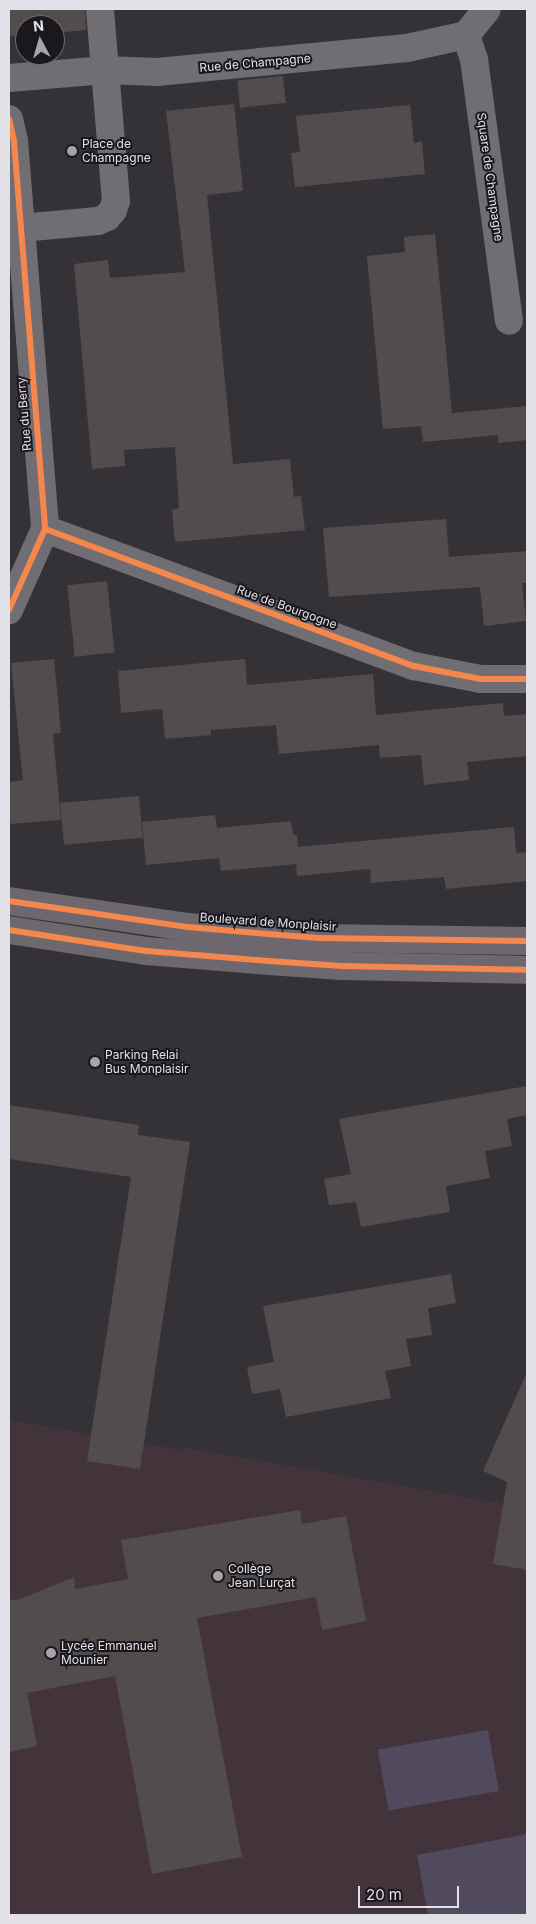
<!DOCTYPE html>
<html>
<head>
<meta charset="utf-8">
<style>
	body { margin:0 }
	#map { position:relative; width:536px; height:1924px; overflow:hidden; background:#343237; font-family:Inter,sans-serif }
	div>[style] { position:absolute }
	.education>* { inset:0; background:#43333b }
	.green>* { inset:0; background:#51495e; transform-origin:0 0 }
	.building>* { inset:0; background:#534c4c; transform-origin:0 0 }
	.minor>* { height:28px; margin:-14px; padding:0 14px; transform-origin:14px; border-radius:14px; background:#706e72 }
	.secondary>* { height:28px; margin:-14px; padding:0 14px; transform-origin:14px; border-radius:14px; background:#6c686d }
	.cycleway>* { height:6px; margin:-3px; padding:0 3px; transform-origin:3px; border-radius:3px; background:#f5874c }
	.dots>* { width:14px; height:14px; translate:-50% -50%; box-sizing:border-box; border:2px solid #1a181d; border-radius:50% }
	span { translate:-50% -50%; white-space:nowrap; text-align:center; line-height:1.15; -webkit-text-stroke:4px #1a181d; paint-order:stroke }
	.street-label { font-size:12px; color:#e3e1e8 }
	.poi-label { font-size:12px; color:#e3e1e8 }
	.left { translate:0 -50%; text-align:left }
	.frame { position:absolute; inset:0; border:10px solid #e3e1e8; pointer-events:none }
	.north { position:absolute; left:15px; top:15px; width:50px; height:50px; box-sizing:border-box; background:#1a181d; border:1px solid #6a686e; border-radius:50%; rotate:354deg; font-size:14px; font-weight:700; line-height:20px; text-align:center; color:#e3e1e8 }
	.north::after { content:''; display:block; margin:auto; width:18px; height:22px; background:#a6a4aa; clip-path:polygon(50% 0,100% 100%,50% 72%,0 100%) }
	.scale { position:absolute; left:358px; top:1886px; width:101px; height:22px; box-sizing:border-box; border:2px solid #e3e1e8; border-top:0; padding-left:6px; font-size:15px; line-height:18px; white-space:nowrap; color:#e3e1e8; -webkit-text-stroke:4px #1a181d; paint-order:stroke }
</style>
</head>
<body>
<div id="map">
	<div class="education">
		<div style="clip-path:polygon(9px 1420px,182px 1450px,183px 1447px,527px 1508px,527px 1834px,418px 1855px,428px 1915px,9px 1915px)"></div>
	</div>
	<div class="green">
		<div style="left:488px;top:1730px;width:62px;height:112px;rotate:80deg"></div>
		<div style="clip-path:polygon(527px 1834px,527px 1915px,428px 1915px,417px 1855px)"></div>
	</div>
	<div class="building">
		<div style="clip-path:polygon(9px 9px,85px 9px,86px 30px,55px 33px,55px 25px,25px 25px,25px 35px,9px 36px)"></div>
		<div style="left:283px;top:76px;width:27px;height:46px;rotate:84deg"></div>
		<div style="clip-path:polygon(234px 104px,243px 191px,207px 195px,233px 464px,290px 459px,294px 497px,301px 496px,305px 530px,175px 542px,172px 510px,179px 508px,175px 447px,124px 450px,125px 466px,92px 469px,74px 264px,108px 260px,110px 278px,185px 272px,166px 111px)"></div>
		<div style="clip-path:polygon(410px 105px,414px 143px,422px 141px,425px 174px,295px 187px,291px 153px,300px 152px,296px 116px)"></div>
		<div style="clip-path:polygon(435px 234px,452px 413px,527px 406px,527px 440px,498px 443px,498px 435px,423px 442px,421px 426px,383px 429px,367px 256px,405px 252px,404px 237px)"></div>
		<div style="clip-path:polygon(446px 519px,449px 557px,527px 551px,527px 583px,522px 583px,526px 621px,484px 626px,480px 587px,329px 597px,323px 528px)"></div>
		<div style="left:107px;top:581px;width:72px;height:40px;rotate:84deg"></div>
		<div style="clip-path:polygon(54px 659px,61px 733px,53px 734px,61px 820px,9px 824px,9px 782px,23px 780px,11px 663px)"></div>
		<div style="clip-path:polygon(245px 659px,247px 685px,373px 674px,376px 715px,503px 703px,504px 716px,527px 714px,527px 756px,467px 762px,469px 780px,424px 785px,421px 755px,380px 758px,379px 745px,279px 754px,276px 725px,211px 730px,211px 735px,165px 739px,162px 709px,121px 713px,118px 671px)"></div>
		<div style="left:139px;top:796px;width:42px;height:79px;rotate:85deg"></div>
		<div style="clip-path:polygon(215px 815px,217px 828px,291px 821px,293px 835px,297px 835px,298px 847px,514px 827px,516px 853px,527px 852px,527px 881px,446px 889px,444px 877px,371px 883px,370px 869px,297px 876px,296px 864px,221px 871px,219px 858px,146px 865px,142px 822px)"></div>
		<div style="clip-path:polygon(527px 1086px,527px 1115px,507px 1119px,512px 1146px,485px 1151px,490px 1178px,446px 1186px,450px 1212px,361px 1227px,356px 1202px,329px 1205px,324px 1179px,351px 1174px,339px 1119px)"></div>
		<div style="clip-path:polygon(9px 1105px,139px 1125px,138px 1135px,190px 1142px,140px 1469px,87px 1461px,131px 1177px,9px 1159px)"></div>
		<div style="clip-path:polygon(451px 1274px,456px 1303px,428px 1308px,432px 1335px,406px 1339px,411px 1366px,385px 1371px,391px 1398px,286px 1417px,280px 1389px,252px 1394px,247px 1367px,274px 1362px,263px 1306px)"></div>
		<div style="clip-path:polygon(527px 1372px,527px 1570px,493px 1564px,507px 1482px,483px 1471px)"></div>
		<div style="clip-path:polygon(300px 1510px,302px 1524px,346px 1516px,366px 1621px,322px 1630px,316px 1597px,197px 1618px,242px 1857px,152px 1874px,115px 1676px,27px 1693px,37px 1746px,9px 1752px,9px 1601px,20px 1599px,74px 1577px,75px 1589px,128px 1579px,121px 1540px)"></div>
	</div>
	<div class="minor">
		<div style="left:466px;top:35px;width:25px;rotate:72deg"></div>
		<div style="left:474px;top:59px;width:264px;rotate:82.4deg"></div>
		<div style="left:9px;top:78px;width:97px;rotate:-4.7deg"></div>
		<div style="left:106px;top:70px;width:51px;rotate:2.2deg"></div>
		<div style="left:157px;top:72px;width:251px;rotate:-5.5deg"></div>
		<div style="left:407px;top:48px;width:60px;rotate:-12.4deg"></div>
		<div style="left:466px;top:35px;width:33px;rotate:-51deg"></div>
		<div style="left:9px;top:119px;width:23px;rotate:77deg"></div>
		<div style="left:14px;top:141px;width:389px;rotate:85.4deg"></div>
		<div style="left:45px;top:529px;width:89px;rotate:114deg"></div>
		<div style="left:21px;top:228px;width:77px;rotate:-5.2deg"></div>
		<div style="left:98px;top:221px;width:10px;rotate:-24deg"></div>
		<div style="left:107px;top:217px;width:9px;rotate:-49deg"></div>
		<div style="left:113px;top:210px;width:9px;rotate:-72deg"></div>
		<div style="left:116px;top:201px;width:193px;rotate:-94.8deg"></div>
		<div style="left:45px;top:529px;width:394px;rotate:20.4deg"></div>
		<div style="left:414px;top:666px;width:68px;rotate:11deg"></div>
		<div style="left:481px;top:679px;width:46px"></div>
	</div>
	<div class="secondary">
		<div style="left:9px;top:901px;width:181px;rotate:8.3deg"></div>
		<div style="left:188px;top:927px;width:80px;rotate:5deg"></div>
		<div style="left:268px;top:934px;width:51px;rotate:4.5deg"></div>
		<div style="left:319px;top:938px;width:208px;rotate:0.8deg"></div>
		<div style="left:9px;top:930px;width:140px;rotate:8.7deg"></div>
		<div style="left:147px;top:951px;width:122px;rotate:4.7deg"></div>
		<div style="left:269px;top:961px;width:73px;rotate:3.9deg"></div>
		<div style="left:342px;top:966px;width:185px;rotate:1.2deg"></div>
	</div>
	<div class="cycleway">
		<div style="left:9px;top:119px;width:23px;rotate:77deg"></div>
		<div style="left:14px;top:141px;width:389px;rotate:85.4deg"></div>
		<div style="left:45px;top:529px;width:89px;rotate:114deg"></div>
		<div style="left:45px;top:529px;width:394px;rotate:20.4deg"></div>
		<div style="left:414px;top:666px;width:68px;rotate:11deg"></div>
		<div style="left:481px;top:679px;width:46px"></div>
		<div style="left:9px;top:901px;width:181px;rotate:8.3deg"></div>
		<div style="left:188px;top:927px;width:80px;rotate:5deg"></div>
		<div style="left:268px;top:934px;width:51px;rotate:4.5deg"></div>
		<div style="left:319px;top:938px;width:208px;rotate:0.8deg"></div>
		<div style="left:9px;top:930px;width:140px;rotate:8.7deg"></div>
		<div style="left:147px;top:951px;width:122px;rotate:4.7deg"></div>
		<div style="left:269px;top:961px;width:73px;rotate:3.9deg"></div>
		<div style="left:342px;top:966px;width:185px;rotate:1.2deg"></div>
	</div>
	<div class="dots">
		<div style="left:72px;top:151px;background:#a6a4aa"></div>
		<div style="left:95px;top:1062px;background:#a6a4aa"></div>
		<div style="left:218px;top:1576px;background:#a6a4aa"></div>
		<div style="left:51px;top:1653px;background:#a6a4aa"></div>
	</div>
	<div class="street-label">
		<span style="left:255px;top:63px;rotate:-5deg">Rue de Champagne</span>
		<span style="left:490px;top:177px;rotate:82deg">Square de Champagne</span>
		<span style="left:24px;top:414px;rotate:-95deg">Rue du Berry</span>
		<span style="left:287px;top:607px;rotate:20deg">Rue de Bourgogne</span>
		<span style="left:268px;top:922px;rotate:4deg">Boulevard de Monplaisir</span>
	</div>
	<div class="poi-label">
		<span class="left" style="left:82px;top:151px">Place de<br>Champagne</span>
		<span class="left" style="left:105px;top:1062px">Parking Relai<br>Bus Monplaisir</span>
		<span class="left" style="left:228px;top:1576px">Collège<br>Jean Lurçat</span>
		<span class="left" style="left:61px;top:1653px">Lycée Emmanuel<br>Mounier</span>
	</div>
	<div class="frame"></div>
	<div class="north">N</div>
	<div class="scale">20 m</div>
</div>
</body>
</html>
